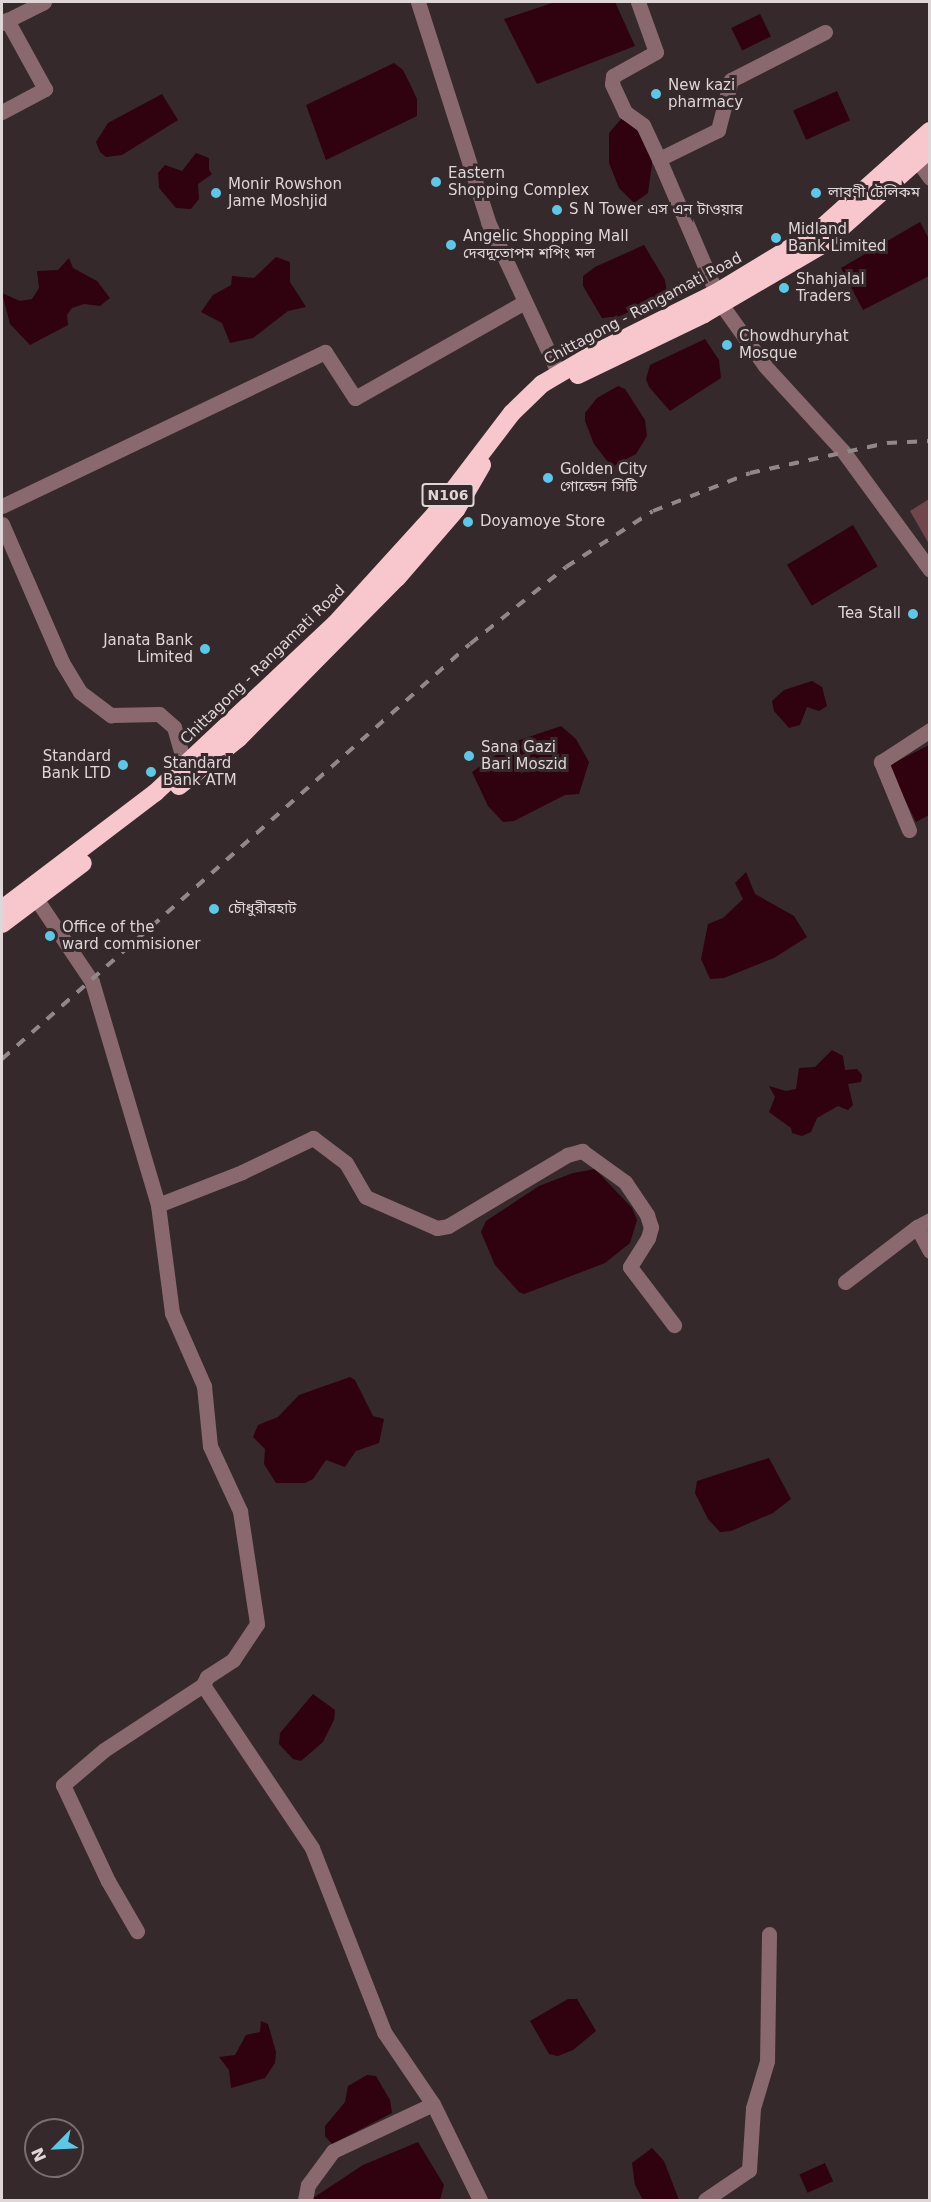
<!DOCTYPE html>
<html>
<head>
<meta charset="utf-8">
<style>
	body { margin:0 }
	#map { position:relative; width:931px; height:2202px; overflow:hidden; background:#36292b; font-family:"DejaVu Sans","Noto Sans Bengali",sans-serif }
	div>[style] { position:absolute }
	.green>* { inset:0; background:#71454c }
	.water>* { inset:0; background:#30010f; transform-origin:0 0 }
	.minor>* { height:15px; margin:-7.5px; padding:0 7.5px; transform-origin:7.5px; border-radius:7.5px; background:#8a696e }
	.highway>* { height:18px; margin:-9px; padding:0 9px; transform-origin:9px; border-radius:9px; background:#f8c6cd }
	.rail>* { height:4px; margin-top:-2px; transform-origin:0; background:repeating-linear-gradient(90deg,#938889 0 10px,transparent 0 20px) }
	.dots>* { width:16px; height:16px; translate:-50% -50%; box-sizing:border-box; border:3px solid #36292b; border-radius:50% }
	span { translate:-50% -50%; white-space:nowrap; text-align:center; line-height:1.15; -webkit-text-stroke:6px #36292b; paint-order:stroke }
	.shield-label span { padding:2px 4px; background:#36292b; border:2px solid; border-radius:4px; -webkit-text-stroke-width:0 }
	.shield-label { font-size:14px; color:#dfd6d7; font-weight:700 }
	.poi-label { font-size:15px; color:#dfd6d7 }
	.left { translate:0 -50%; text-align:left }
	.right { translate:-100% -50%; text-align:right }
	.street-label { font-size:15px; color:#dfd6d7 }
	.frame { position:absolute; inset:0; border:3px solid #dfd6d7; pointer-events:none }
	.north { position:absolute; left:24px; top:2118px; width:60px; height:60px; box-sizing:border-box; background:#36292b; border:2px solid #7a6e70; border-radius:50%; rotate:246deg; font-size:16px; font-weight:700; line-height:24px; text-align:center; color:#dfd6d7 }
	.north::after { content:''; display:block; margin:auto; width:21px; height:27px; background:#5ac8e6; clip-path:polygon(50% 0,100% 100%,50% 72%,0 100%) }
</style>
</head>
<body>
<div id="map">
	<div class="green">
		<div style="clip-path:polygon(929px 499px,929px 544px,910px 511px)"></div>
	</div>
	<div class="water">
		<div style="clip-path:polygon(555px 2px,615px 2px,635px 46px,537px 84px,504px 19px)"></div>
		<div style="left:760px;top:14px;width:25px;height:32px;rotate:64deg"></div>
		<div style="clip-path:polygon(394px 63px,403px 70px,410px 84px,417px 99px,417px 116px,326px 160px,306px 105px)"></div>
		<div style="left:837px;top:91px;width:32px;height:48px;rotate:66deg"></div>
		<div style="clip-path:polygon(162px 94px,178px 120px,122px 155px,106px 157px,100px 152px,96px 142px,108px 123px)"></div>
		<div style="clip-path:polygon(622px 118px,635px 123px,653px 157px,648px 193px,634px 203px,619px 188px,609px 163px,609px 133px)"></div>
		<div style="clip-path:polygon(196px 153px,209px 158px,209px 170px,212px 174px,198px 184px,199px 199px,191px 209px,176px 208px,159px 188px,158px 173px,165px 165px,182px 171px)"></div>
		<div style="clip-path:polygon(920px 222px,929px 239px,929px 276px,863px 310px,841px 268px)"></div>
		<div style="clip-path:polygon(644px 245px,665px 280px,667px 294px,620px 316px,602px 318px,583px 286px,583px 276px,595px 267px)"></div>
		<div style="clip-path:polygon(276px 257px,290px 262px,290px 282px,306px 307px,288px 311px,253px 338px,230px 343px,222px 323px,201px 312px,213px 295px,231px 285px,232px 276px,254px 278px)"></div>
		<div style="clip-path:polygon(69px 258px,73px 268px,97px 281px,110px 298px,100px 306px,84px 304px,72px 308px,67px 315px,68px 325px,30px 345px,10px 324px,2px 293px,20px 301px,32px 299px,39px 288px,37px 271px,58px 270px)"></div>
		<div style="clip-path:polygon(705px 339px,719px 360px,721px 378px,670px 411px,649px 387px,646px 379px,650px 365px)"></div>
		<div style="clip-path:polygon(618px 386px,625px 389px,645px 420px,647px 436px,636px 454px,612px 467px,594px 444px,585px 421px,585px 413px,597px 398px)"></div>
		<div style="left:853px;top:525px;width:48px;height:77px;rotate:59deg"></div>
		<div style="clip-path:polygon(812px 681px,822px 687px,827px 706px,819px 711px,807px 707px,800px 725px,789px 728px,774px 711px,772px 701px,784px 690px)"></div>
		<div style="clip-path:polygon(561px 726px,576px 739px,589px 762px,579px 794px,565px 795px,514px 821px,503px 822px,488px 806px,472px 772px,514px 742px)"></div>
		<div style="clip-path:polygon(929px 745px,929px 815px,916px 822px,888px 766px)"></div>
		<div style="clip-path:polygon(746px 872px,755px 894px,794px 916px,807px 937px,774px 958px,724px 978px,710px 979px,701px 959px,708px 924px,723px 918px,743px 899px,735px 883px)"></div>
		<div style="clip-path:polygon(832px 1050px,843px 1056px,845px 1070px,857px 1069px,862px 1075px,861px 1082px,848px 1084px,853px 1105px,848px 1110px,838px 1106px,817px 1118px,811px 1132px,802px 1136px,792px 1133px,791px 1128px,769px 1112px,775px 1097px,769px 1086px,786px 1091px,796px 1089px,799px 1068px,815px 1067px)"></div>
		<div style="clip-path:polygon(595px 1169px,632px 1208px,637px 1220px,630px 1243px,605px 1263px,524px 1294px,519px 1292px,495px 1265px,481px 1232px,486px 1221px,539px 1186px,573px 1173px)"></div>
		<div style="clip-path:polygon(350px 1377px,355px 1380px,373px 1416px,384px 1419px,379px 1443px,356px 1451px,345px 1467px,326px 1460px,313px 1479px,305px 1483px,276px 1483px,264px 1464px,265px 1449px,253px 1437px,258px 1425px,278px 1417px,299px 1395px)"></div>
		<div style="clip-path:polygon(769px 1458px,791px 1499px,773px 1513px,731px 1531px,720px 1532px,708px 1519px,695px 1493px,697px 1481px)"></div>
		<div style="clip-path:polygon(313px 1694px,335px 1710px,334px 1720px,323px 1742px,301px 1761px,293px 1759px,279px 1744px,280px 1733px)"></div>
		<div style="clip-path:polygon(568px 1999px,577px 1999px,596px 2031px,573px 2050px,558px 2056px,549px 2054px,530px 2021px)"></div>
		<div style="clip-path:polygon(261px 2021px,268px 2024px,276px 2052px,275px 2063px,265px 2078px,231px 2088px,229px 2070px,219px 2057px,235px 2055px,246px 2035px,260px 2032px)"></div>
		<div style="clip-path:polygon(367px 2075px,376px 2076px,390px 2100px,392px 2113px,332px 2144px,325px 2136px,325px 2126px,345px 2102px,348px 2086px)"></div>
		<div style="clip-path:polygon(418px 2142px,444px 2185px,440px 2200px,310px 2200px,363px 2165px)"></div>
		<div style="clip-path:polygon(652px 2148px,664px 2161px,679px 2200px,643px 2200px,635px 2185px,632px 2163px)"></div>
		<div style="left:825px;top:2163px;width:20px;height:28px;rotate:66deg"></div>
	</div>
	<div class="minor">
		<div style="left:418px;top:2px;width:231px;rotate:72.3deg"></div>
		<div style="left:488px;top:222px;width:166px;rotate:65deg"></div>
		<div style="left:638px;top:2px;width:53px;rotate:70.2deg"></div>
		<div style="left:656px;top:52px;width:49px;rotate:150.8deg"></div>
		<div style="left:613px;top:76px;width:8px;rotate:97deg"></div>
		<div style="left:612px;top:84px;width:31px;rotate:65deg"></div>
		<div style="left:625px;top:112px;width:22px;rotate:36deg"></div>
		<div style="left:643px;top:125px;width:38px;rotate:65deg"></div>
		<div style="left:2px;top:23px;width:47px;rotate:-26.6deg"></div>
		<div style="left:825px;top:32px;width:106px;rotate:152.9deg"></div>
		<div style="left:731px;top:80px;width:52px;rotate:104.6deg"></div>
		<div style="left:718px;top:130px;width:66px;rotate:153.8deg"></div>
		<div style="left:659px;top:159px;width:158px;rotate:66.8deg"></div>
		<div style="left:721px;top:304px;width:76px;rotate:54.6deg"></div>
		<div style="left:765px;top:366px;width:115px;rotate:47.5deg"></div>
		<div style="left:843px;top:451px;width:147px;rotate:53.8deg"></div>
		<div style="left:2px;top:112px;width:49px;rotate:-28.1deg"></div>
		<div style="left:45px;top:89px;width:79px;rotate:-118.8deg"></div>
		<div style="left:917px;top:160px;width:22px;rotate:54deg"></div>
		<div style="left:2px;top:506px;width:358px;rotate:-25.5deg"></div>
		<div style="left:325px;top:352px;width:55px;rotate:56.9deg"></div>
		<div style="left:355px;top:398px;width:195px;rotate:-29.5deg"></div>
		<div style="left:2px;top:524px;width:150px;rotate:66.5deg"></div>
		<div style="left:62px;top:662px;width:35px;rotate:59deg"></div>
		<div style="left:80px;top:692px;width:39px;rotate:37deg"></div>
		<div style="left:111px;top:715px;width:48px;rotate:-1.2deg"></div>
		<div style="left:159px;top:714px;width:20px;rotate:41deg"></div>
		<div style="left:174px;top:727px;width:40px;rotate:74deg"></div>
		<div style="left:909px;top:830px;width:74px;rotate:-112.4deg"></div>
		<div style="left:881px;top:762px;width:59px;rotate:-33.1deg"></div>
		<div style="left:37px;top:900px;width:99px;rotate:56.1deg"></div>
		<div style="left:92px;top:982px;width:233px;rotate:73.5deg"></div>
		<div style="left:158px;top:1205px;width:109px;rotate:82.6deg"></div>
		<div style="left:172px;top:1313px;width:80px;rotate:66.3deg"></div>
		<div style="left:204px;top:1386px;width:60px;rotate:84.3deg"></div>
		<div style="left:210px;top:1446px;width:72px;rotate:65.2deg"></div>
		<div style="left:240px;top:1511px;width:114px;rotate:81.4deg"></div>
		<div style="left:257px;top:1624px;width:43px;rotate:123.7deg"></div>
		<div style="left:233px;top:1660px;width:31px;rotate:147deg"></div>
		<div style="left:207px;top:1677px;width:9px;rotate:117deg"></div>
		<div style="left:203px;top:1685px;width:118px;rotate:146.7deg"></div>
		<div style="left:104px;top:1750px;width:54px;rotate:139.5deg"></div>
		<div style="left:63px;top:1785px;width:106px;rotate:64.9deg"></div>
		<div style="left:108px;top:1881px;width:58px;rotate:59.9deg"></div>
		<div style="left:158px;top:1205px;width:90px;rotate:-21.4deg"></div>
		<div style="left:242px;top:1172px;width:79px;rotate:-25.6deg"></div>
		<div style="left:313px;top:1138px;width:41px;rotate:37.1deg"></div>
		<div style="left:346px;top:1163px;width:39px;rotate:60deg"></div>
		<div style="left:366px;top:1197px;width:77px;rotate:23.6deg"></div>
		<div style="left:437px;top:1228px;width:11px;rotate:-10deg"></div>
		<div style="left:448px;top:1226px;width:139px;rotate:-30.8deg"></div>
		<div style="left:567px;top:1155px;width:16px;rotate:-15deg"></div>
		<div style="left:582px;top:1151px;width:53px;rotate:35.8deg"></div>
		<div style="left:625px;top:1182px;width:40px;rotate:56deg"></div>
		<div style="left:647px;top:1215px;width:13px;rotate:72deg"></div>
		<div style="left:651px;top:1227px;width:11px;rotate:105deg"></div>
		<div style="left:648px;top:1238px;width:34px;rotate:122deg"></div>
		<div style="left:630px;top:1267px;width:73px;rotate:52.8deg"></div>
		<div style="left:930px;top:1220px;width:15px;rotate:152deg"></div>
		<div style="left:917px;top:1227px;width:27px;rotate:62deg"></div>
		<div style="left:845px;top:1282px;width:91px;rotate:-37.4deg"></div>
		<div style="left:203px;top:1685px;width:196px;rotate:56.2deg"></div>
		<div style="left:312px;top:1848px;width:198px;rotate:68.6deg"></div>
		<div style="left:384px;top:2032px;width:87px;rotate:55.8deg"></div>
		<div style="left:433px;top:2104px;width:107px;rotate:63.9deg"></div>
		<div style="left:305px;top:2200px;width:15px;rotate:-79deg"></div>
		<div style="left:308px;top:2185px;width:42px;rotate:-53.7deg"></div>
		<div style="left:333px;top:2151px;width:110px;rotate:-25.2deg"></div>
		<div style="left:705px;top:2200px;width:53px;rotate:-34.3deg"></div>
		<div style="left:749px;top:2170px;width:62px;rotate:-86.3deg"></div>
		<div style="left:753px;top:2108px;width:49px;rotate:-73.4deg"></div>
		<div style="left:767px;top:2061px;width:127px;rotate:-89.1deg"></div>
	</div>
	<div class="highway">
		<div style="left:578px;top:375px;width:140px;rotate:-25.8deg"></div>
		<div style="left:704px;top:314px;width:137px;rotate:-30.3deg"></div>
		<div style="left:822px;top:245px;width:144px;rotate:-41.6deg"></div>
		<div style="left:179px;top:786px;width:77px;rotate:-38.7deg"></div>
		<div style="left:239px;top:738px;width:225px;rotate:-45.4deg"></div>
		<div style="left:397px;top:578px;width:90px;rotate:-49.1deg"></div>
		<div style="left:456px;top:510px;width:52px;rotate:-60deg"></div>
		<div style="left:2px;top:909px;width:192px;rotate:-37.2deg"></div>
		<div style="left:155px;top:793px;width:247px;rotate:-43.2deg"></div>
		<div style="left:335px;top:624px;width:149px;rotate:-47.7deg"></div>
		<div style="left:435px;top:514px;width:127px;rotate:-52.7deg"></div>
		<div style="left:512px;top:413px;width:42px;rotate:-44deg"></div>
		<div style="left:542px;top:384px;width:59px;rotate:-30.5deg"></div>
		<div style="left:593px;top:354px;width:137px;rotate:-26.4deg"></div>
		<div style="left:716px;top:293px;width:119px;rotate:-31.3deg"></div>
		<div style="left:818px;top:231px;width:150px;rotate:-41.8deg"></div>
		<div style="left:2px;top:924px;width:101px;rotate:-37deg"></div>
	</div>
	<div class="rail">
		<div style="left:2px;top:1059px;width:625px;rotate:-41.57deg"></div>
		<div style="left:470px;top:644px;width:123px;rotate:-38.7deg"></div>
		<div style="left:566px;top:567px;width:103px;rotate:-32.8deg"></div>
		<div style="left:653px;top:511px;width:104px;rotate:-21.4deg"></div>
		<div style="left:750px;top:473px;width:140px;rotate:-12.4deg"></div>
		<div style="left:887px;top:443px;width:43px;rotate:-2.7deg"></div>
	</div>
	<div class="dots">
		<div style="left:656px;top:94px;background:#5ac8e6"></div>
		<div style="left:436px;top:182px;background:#5ac8e6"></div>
		<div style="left:216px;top:193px;background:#5ac8e6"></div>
		<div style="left:816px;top:193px;background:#5ac8e6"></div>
		<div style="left:557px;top:210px;background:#5ac8e6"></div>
		<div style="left:776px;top:238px;background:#5ac8e6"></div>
		<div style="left:451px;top:245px;background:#5ac8e6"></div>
		<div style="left:784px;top:288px;background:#5ac8e6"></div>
		<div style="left:727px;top:345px;background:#5ac8e6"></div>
		<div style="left:548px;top:478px;background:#5ac8e6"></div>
		<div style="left:468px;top:522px;background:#5ac8e6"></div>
		<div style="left:913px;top:614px;background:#5ac8e6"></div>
		<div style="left:205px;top:649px;background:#5ac8e6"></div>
		<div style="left:469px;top:756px;background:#5ac8e6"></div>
		<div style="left:123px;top:765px;background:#5ac8e6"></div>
		<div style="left:151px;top:772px;background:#5ac8e6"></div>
		<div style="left:214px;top:909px;background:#5ac8e6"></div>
		<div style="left:50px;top:936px;background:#5ac8e6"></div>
	</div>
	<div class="shield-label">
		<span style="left:448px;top:495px">N106</span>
	</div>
	<div class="poi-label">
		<span class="left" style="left:668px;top:94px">New kazi<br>pharmacy</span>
		<span class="left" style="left:448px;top:182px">Eastern<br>Shopping Complex</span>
		<span class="left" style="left:228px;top:193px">Monir Rowshon<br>Jame Moshjid</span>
		<span class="left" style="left:828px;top:193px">লাবণী টেলিকম</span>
		<span class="left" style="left:569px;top:210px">S N Tower এস এন টাওয়ার</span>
		<span class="left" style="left:788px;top:238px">Midland<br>Bank Limited</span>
		<span class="left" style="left:463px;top:245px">Angelic Shopping Mall<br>দেবদূতোপম শপিং মল</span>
		<span class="left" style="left:796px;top:288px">Shahjalal<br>Traders</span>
		<span class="left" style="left:739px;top:345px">Chowdhuryhat<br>Mosque</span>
		<span class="left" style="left:560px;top:478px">Golden City<br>গোল্ডেন সিটি</span>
		<span class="left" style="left:480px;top:522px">Doyamoye Store</span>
		<span class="right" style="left:901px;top:614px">Tea Stall</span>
		<span class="right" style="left:193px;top:649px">Janata Bank<br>Limited</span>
		<span class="left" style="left:481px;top:756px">Sana Gazi<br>Bari Moszid</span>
		<span class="right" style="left:111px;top:765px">Standard<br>Bank LTD</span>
		<span class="left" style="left:163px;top:772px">Standard<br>Bank ATM</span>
		<span class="left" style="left:228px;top:909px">চৌধুরীরহাট</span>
		<span class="left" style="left:62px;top:936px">Office of the<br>ward commisioner</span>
	</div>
	<div class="street-label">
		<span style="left:643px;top:309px;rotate:-28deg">Chittagong - Rangamati Road</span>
		<span style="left:263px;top:665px;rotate:-44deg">Chittagong - Rangamati Road</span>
	</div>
	<div class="frame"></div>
	<div class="north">N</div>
</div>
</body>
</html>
